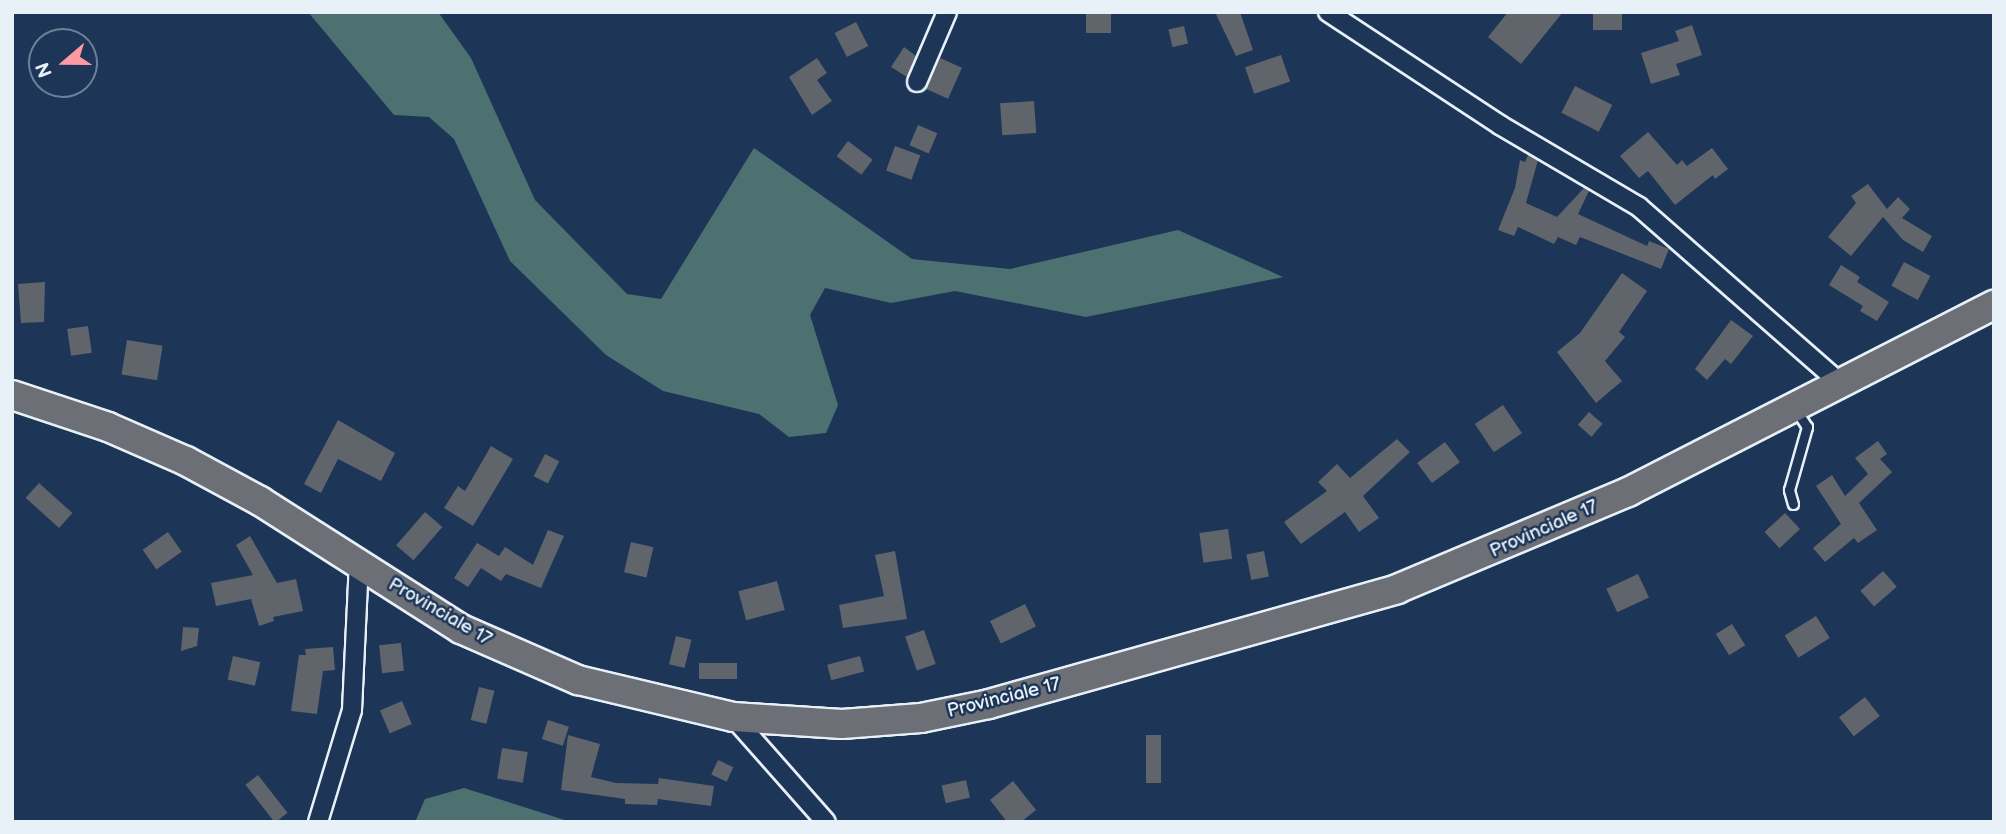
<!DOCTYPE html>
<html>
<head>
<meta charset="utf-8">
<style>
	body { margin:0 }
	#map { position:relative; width:2006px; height:834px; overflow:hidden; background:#1d3557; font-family:"Balsamiq Sans",sans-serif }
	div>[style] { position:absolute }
	.green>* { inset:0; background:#4d7071 }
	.building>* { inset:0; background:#60646b; transform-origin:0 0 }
	.roads { filter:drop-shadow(2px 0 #e8f1f8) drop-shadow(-2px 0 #e8f1f8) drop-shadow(0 2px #e8f1f8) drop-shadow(0 -2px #e8f1f8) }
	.lane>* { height:9px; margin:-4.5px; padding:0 4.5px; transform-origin:4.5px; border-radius:4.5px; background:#1d3557 }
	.street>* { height:18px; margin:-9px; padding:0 9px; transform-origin:9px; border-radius:9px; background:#1d3557 }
	.primary>* { height:28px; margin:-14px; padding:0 14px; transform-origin:14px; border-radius:14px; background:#6c6f75 }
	span { translate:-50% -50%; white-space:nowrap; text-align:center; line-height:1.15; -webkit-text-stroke:5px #1d3557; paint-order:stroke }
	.street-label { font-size:19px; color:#e8f1f8 }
	.frame { position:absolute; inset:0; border:14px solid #e8f1f8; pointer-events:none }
	.north { position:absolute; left:28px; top:28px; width:70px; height:70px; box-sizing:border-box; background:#1d3557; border:2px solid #6e8097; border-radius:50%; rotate:250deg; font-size:19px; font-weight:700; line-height:28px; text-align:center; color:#e8f1f8 }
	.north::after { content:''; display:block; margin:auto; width:24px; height:32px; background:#ff9aa2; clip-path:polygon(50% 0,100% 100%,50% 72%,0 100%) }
</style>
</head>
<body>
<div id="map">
	<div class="green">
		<div style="clip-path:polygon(308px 12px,438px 12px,471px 58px,535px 200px,627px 294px,661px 299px,754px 148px,912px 259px,1010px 269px,1178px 230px,1283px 277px,1086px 317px,955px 291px,891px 303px,825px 288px,810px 315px,838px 405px,826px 433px,789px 437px,759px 414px,663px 391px,606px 355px,510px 261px,454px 139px,429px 117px,394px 115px)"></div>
		<div style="clip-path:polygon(464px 788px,571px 822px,415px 822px,425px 799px)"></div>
	</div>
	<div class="building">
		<div style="left:1086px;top:12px;width:25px;height:21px"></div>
		<div style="clip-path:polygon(1215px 12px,1240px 12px,1253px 50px,1236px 56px)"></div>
		<div style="clip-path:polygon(1508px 12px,1563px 12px,1521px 64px,1488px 37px)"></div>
		<div style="left:1593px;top:12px;width:29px;height:18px"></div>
		<div style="left:856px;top:22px;width:27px;height:24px;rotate:63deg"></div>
		<div style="clip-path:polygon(1692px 25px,1702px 55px,1676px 64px,1680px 75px,1651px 84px,1641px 53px,1679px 41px,1675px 31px)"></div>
		<div style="left:1184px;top:26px;width:18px;height:16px;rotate:77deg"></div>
		<div style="clip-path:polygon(904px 47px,916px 56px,907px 77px,891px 67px)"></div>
		<div style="left:1281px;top:55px;width:28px;height:38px;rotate:71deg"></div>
		<div style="clip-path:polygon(817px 58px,827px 73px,817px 80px,832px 101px,812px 115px,789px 77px)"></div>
		<div style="left:940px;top:58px;width:24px;height:34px;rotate:24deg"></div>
		<div style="left:1575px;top:86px;width:42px;height:30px;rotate:27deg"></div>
		<div style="left:1034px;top:101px;width:32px;height:34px;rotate:86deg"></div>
		<div style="left:918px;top:125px;width:21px;height:22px;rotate:23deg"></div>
		<div style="clip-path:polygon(1648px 132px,1677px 165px,1682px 160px,1687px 166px,1712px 148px,1728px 169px,1715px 179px,1713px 175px,1675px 205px,1648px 171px,1639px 178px,1620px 156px)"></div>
		<div style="left:848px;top:141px;width:31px;height:19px;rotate:37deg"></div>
		<div style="left:895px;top:146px;width:27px;height:26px;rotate:20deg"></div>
		<div style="clip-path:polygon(1528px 155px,1538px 160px,1526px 203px,1557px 217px,1584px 188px,1589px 191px,1578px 214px,1647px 246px,1649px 241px,1669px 249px,1661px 269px,1580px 237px,1576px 245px,1558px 237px,1554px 244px,1518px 227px,1514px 236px,1498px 230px,1515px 188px,1520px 160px,1525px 162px)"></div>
		<div style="clip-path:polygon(1868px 184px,1887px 209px,1898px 197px,1910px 209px,1902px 218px,1932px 236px,1923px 252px,1903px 240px,1883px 217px,1851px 256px,1828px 237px,1856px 203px,1851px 196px)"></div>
		<div style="left:1904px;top:262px;width:30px;height:27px;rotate:28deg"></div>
		<div style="clip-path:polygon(1841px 265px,1860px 277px,1857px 282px,1889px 302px,1877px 321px,1860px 311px,1863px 306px,1829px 285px)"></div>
		<div style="clip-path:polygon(1622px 273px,1647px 291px,1619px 332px,1625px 337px,1605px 361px,1622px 381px,1596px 403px,1557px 352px,1580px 333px)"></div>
		<div style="clip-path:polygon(45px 282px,44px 322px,21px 323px,18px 284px)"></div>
		<div style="clip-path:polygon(1731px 320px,1753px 336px,1731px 364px,1725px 359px,1707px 380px,1695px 369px)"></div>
		<div style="left:88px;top:326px;width:27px;height:21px;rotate:82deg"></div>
		<div style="left:127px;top:340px;width:36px;height:35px;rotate:9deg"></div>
		<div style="left:1503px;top:405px;width:34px;height:34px;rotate:56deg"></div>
		<div style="left:1589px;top:412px;width:18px;height:17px;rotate:41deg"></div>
		<div style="clip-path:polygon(338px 420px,395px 453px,381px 481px,338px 459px,321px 493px,304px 484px)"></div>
		<div style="clip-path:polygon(1397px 439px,1410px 452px,1363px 496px,1379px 518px,1359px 532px,1345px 512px,1301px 544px,1284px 522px,1327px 491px,1318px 482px,1337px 464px,1350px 478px)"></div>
		<div style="clip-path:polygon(1878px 441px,1887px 454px,1880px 459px,1892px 472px,1859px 503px,1877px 530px,1858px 543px,1854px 538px,1825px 562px,1813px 548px,1841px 524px,1816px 486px,1832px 475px,1845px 496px,1868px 474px,1855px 458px)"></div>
		<div style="left:1445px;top:442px;width:25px;height:35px;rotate:53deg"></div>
		<div style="clip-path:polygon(491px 446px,513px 459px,473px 526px,444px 508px,458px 486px,465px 491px)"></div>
		<div style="left:545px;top:454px;width:16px;height:25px;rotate:27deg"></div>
		<div style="left:39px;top:483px;width:45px;height:20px;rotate:42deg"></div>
		<div style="left:425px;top:512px;width:23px;height:44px;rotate:41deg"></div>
		<div style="left:1785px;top:513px;width:22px;height:28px;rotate:47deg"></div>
		<div style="left:1228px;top:529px;width:30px;height:29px;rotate:82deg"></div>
		<div style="clip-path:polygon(548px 530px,564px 536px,541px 588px,506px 574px,501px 581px,481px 568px,468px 587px,454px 578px,477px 543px,499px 556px,505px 547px,533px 565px)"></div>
		<div style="left:168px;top:532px;width:24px;height:31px;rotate:55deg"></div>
		<div style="clip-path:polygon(250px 536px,277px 583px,296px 579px,303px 611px,273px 617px,274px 621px,259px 626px,251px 599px,216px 606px,211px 583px,253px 575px,236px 545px)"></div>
		<div style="left:631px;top:542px;width:23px;height:31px;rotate:13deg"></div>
		<div style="clip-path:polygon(895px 551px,907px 619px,843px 628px,839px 605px,884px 596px,875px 555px)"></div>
		<div style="left:1264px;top:551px;width:26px;height:18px;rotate:79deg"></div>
		<div style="left:1883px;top:571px;width:21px;height:30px;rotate:49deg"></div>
		<div style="left:1638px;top:574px;width:26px;height:35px;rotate:65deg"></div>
		<div style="left:777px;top:581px;width:30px;height:40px;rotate:75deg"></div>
		<div style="left:1025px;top:604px;width:25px;height:39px;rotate:64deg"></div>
		<div style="left:1816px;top:616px;width:26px;height:37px;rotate:58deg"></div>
		<div style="left:1732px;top:624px;width:25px;height:19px;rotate:58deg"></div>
		<div style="clip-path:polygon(183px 627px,199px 628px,197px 646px,181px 651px)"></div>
		<div style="left:924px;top:630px;width:36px;height:20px;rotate:71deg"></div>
		<div style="left:676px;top:636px;width:16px;height:29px;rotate:14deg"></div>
		<div style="left:401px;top:643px;width:28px;height:22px;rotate:84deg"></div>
		<div style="clip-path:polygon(333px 647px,335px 670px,323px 671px,317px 714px,291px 711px,299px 655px,306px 655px,305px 649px)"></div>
		<div style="left:233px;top:656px;width:28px;height:24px;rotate:13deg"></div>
		<div style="left:860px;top:656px;width:16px;height:34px;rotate:75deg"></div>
		<div style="left:699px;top:663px;width:38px;height:16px"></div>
		<div style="left:479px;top:687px;width:16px;height:34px;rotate:14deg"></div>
		<div style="left:1865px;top:697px;width:24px;height:33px;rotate:52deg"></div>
		<div style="left:402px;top:701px;width:25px;height:24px;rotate:67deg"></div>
		<div style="left:548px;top:720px;width:22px;height:20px;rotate:18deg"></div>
		<div style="clip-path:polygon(568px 735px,600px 744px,591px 777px,616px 783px,658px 784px,659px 778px,714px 786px,711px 806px,658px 799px,657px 805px,625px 804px,625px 799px,561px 790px)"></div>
		<div style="left:1146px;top:735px;width:15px;height:48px"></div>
		<div style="left:502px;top:748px;width:26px;height:31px;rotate:9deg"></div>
		<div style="left:718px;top:760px;width:17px;height:16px;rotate:25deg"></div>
		<div style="left:258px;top:775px;width:48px;height:16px;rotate:52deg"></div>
		<div style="left:966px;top:780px;width:18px;height:25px;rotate:77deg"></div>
		<div style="clip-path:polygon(1013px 781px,1036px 810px,1021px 822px,1007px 822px,990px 800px)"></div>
	</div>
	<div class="roads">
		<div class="lane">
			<div style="left:1793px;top:504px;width:15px;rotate:-106deg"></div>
			<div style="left:1789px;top:490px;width:66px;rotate:-74.1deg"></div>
			<div style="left:1807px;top:427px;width:20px;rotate:-123deg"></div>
		</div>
		<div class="street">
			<div style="left:1328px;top:12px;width:206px;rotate:33.3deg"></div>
			<div style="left:1500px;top:125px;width:161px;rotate:30.5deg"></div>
			<div style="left:1639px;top:207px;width:270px;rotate:41.2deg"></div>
			<div style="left:917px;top:82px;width:76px;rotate:-66.8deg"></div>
			<div style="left:733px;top:717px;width:140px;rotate:48.5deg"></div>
			<div style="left:318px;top:822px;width:117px;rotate:-73.1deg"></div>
			<div style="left:352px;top:710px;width:147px;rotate:-87.3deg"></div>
		</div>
		<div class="primary">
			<div style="left:12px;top:395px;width:101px;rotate:18.4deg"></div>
			<div style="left:108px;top:427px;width:85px;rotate:23.6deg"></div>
			<div style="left:186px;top:461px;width:84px;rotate:28.4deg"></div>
			<div style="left:260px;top:501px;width:238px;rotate:32.5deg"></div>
			<div style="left:461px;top:629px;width:128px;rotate:23.6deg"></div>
			<div style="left:578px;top:680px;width:159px;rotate:13.4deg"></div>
			<div style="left:733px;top:717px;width:109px;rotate:3.7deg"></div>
			<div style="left:842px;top:724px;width:79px;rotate:-4.3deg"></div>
			<div style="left:921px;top:718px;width:69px;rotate:-11.6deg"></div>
			<div style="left:989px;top:704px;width:424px;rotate:-15.7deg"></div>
			<div style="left:1397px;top:589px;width:251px;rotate:-22.8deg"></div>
			<div style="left:1628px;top:492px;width:411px;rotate:-27.1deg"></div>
		</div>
	</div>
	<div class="street-label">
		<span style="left:1544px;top:529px;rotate:-24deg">Provinciale 17</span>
		<span style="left:440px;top:612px;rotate:30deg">Provinciale 17</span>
		<span style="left:1004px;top:698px;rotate:-14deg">Provinciale 17</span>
	</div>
	<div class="frame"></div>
	<div class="north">N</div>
</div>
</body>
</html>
